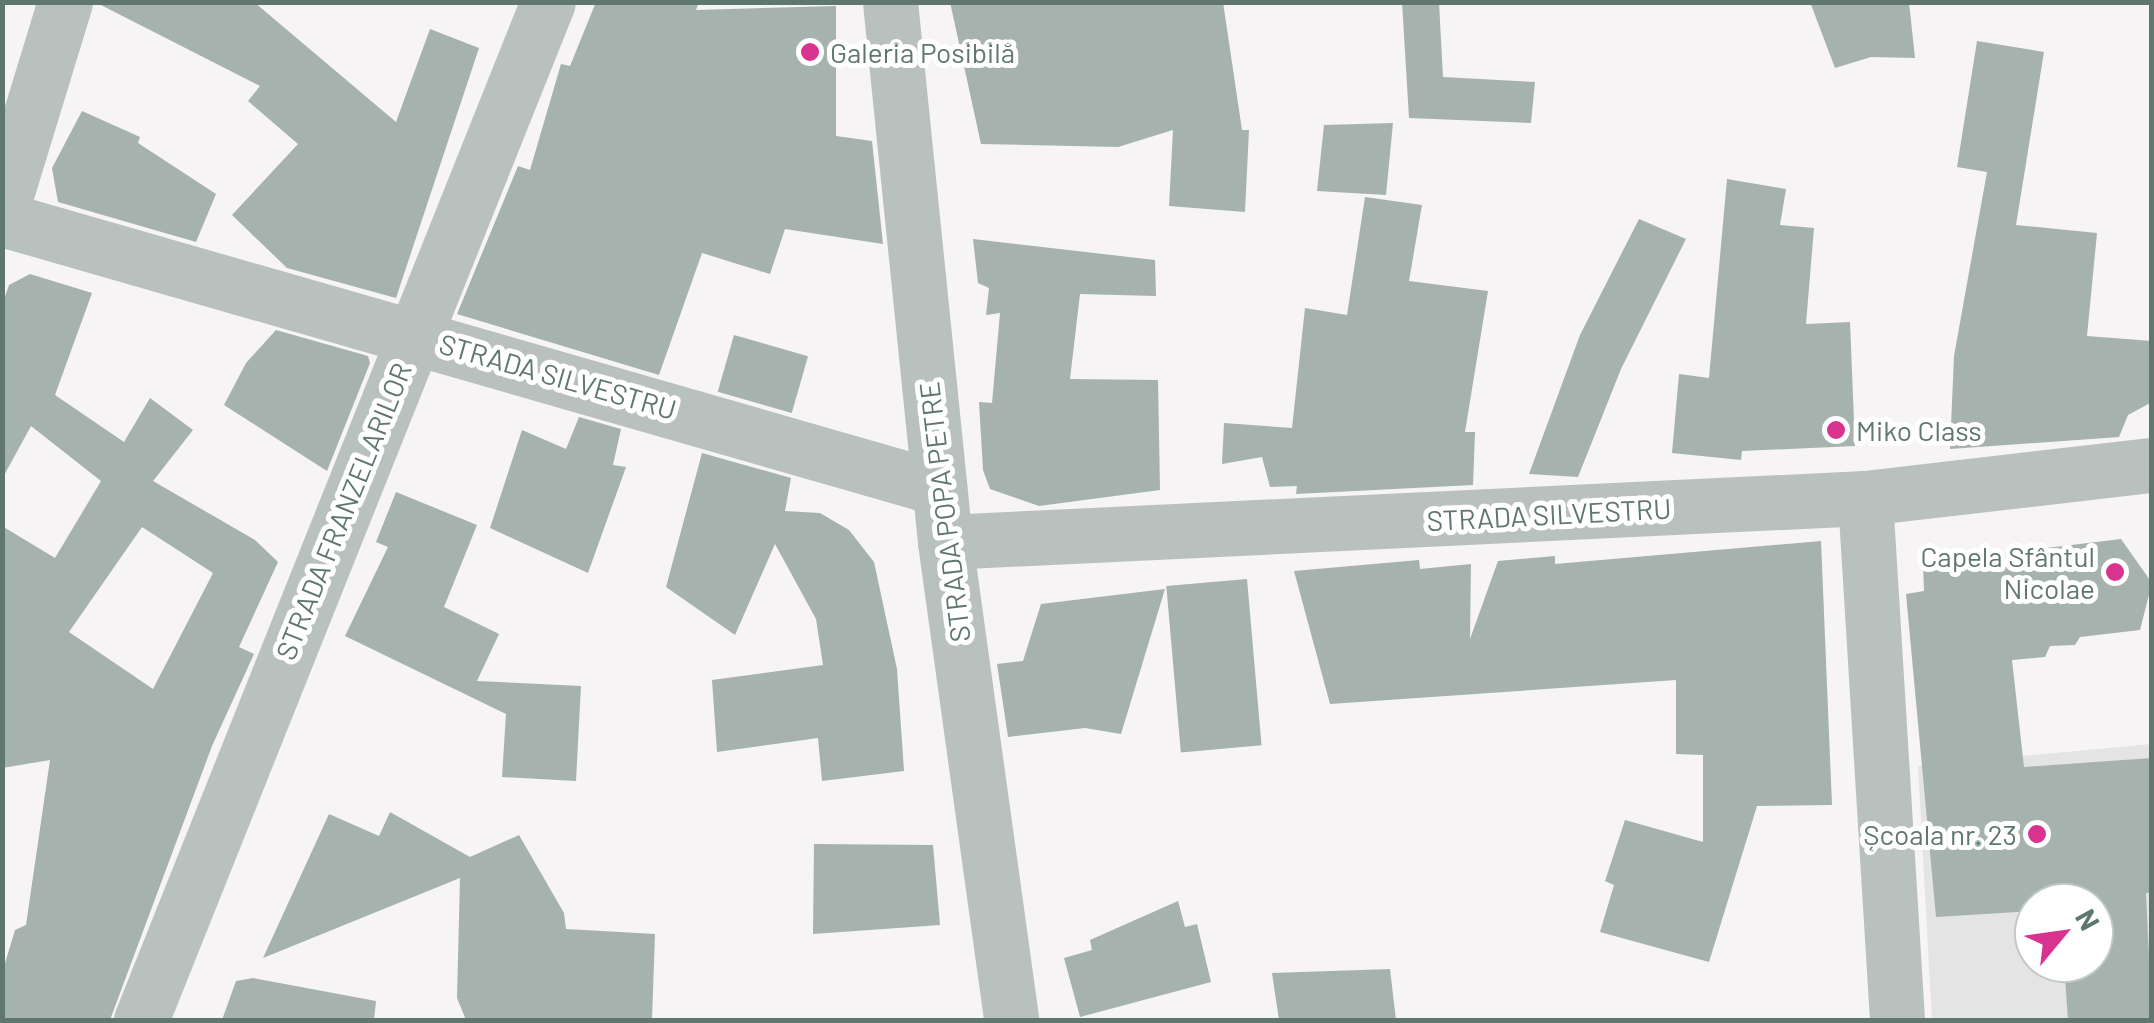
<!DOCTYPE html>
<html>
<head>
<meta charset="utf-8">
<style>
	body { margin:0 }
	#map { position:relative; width:2154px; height:1023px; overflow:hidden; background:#f6f4f4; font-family:Barlow,sans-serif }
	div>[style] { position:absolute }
	.built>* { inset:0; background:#e4e4e4 }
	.building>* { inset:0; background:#a6b2ad; transform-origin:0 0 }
	.minor>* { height:55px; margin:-27.5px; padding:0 27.5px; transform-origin:27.5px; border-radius:27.5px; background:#b9c1be }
	.dots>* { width:28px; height:28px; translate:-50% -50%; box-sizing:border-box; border:5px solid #fff; border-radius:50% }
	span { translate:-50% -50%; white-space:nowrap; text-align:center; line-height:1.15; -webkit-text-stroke:10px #fff; paint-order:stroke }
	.poi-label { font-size:28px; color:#5f776f }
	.left { translate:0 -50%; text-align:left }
	.right { translate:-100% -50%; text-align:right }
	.street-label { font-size:28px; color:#5f776f }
	.frame { position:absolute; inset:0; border:5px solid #5f776f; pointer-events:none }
	.north { position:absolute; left:2014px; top:883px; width:100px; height:100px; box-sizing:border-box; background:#fff; border:2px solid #bfc9c5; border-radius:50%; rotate:61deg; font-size:28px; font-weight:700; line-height:40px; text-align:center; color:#5f776f }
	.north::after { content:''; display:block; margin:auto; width:35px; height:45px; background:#d7338f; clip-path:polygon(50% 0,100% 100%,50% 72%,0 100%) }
</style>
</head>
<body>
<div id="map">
	<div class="built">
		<div style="clip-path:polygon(evenodd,2151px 744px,2151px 1020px,1932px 1020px,1918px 766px,2151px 744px,2034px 903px,2094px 903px,2094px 963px,2034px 963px,2034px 903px)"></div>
	</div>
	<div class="building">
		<div style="clip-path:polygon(95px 2px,254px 2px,396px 122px,430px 29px,479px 48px,396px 298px,287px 268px,232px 215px,298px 144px,248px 101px,260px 86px)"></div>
		<div style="clip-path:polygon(596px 2px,699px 2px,696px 10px,836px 6px,836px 136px,872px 141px,883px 244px,785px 229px,770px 274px,702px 253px,659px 375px,457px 314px,518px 166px,530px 170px,561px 64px,570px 66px)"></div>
		<div style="clip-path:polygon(950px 2px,1223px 2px,1242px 130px,1249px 130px,1245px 212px,1169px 206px,1173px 130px,1118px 147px,981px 144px)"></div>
		<div style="clip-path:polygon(1402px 2px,1439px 2px,1443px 77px,1535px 82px,1531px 123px,1409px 118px)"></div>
		<div style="clip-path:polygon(1810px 2px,1909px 2px,1915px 58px,1871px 57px,1835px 68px)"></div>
		<div style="clip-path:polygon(1977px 41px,2044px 52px,2016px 225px,2097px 233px,2087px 336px,2152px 341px,2152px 402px,2128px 415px,2119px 437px,1950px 449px,1954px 356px,1987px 172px,1957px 167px)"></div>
		<div style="clip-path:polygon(82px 111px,140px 137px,138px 143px,216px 194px,196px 242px,58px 202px,52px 168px)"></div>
		<div style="clip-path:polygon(1393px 123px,1386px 195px,1317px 191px,1324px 125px)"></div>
		<div style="clip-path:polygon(1727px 179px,1786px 189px,1780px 225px,1814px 228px,1806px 324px,1850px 322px,1855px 446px,1742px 451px,1741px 460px,1672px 453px,1679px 374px,1709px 378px)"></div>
		<div style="clip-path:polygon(1365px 197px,1422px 205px,1409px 281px,1488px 291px,1465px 432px,1475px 432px,1473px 485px,1296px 494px,1297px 486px,1270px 487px,1262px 457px,1222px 464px,1224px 423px,1292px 428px,1305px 308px,1347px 315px)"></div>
		<div style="clip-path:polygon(1639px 219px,1686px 239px,1621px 369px,1578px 477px,1529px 474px,1580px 335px)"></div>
		<div style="clip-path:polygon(973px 239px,1155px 260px,1156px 296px,1080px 294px,1070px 379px,1158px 380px,1160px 490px,1039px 506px,990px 489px,983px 470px,979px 402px,992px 403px,1000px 313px,986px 315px,989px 288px,978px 283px)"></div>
		<div style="clip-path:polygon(evenodd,30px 274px,92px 293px,55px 395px,124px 442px,150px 398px,193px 430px,153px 481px,255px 540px,278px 562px,239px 647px,254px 654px,212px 746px,110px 1020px,2px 1020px,2px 973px,15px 930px,26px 925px,50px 760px,2px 768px,2px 526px,55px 558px,101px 481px,31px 426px,2px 479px,2px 305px,9px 285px,30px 274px,142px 527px,213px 573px,153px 689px,69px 632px,142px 527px)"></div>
		<div style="clip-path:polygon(276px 330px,368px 356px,370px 363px,327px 471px,224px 405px,246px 363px)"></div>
		<div style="left:734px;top:335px;width:77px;height:59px;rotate:16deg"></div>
		<div style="clip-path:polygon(579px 417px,621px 429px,613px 465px,626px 467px,588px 573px,490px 528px,522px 430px,566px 449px)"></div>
		<div style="clip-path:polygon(702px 453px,791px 478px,785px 511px,820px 513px,849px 530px,874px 562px,897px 669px,904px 771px,822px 781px,818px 738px,717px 752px,712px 680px,823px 665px,816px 619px,775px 544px,735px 635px,666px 587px)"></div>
		<div style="clip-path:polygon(396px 492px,477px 525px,444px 607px,499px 634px,477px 681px,581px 686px,576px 781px,502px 777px,506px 714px,345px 636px,388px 547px,376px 542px)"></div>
		<div style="clip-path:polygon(2121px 539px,2152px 583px,2140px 630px,2080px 637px,2075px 645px,2050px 646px,2045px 657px,2012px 660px,2024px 767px,2152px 758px,2152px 893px,2146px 893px,2152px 1020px,2068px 1020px,2064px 963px,2094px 963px,2094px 903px,2034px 903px,2034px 911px,1936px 917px,1906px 594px,1924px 591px,1923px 563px)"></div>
		<div style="clip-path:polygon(1821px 541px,1832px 805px,1757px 806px,1709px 962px,1600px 932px,1614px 885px,1605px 881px,1625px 820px,1703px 842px,1703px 755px,1676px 754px,1676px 680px,1330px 704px,1294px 571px,1419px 560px,1420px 569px,1471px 564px,1470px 639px,1498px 561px,1555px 556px,1555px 564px)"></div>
		<div style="left:1247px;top:579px;width:167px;height:81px;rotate:85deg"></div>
		<div style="clip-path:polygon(1165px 589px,1121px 734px,1085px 728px,1008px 737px,997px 664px,1023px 661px,1041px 604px)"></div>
		<div style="clip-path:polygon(390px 812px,470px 857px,519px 835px,564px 913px,566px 929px,655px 934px,652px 1020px,466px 1020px,457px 998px,460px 878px,263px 958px,329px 814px,379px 836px)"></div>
		<div style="clip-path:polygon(814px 844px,933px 845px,940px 925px,813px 934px)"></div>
		<div style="clip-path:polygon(1178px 901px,1185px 927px,1197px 924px,1211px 982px,1080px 1017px,1064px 958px,1092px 950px,1090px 940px)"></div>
		<div style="clip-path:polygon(1390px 969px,1396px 1020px,1279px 1020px,1272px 973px)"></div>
		<div style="clip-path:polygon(253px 978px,376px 1001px,374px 1020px,222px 1020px,236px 981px)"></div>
	</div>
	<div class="minor">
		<div style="left:890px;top:2px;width:543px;rotate:84.18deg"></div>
		<div style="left:945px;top:542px;width:483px;rotate:82.1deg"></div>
		<div style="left:2px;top:208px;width:215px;rotate:-73deg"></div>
		<div style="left:2px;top:219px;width:975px;rotate:16.02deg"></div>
		<div style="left:1865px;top:498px;width:523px;rotate:86.49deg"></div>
		<div style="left:945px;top:542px;width:921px;rotate:-2.74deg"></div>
		<div style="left:1865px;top:498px;width:289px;rotate:-6.6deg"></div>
		<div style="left:141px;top:1020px;width:1096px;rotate:-68.21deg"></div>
	</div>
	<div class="dots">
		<div style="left:810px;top:52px;background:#d7338f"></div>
		<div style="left:1836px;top:430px;background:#d7338f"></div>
		<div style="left:2115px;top:572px;background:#d7338f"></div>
		<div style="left:2037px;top:834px;background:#d7338f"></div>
	</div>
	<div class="poi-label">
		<span class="left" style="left:830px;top:52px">Galeria Posibilă</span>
		<span class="left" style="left:1856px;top:430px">Miko Class</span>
		<span class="right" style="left:2095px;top:572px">Capela Sfântul<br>Nicolae</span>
		<span class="right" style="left:2017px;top:834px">Școala nr. 23</span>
	</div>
	<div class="street-label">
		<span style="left:558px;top:376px;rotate:16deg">STRADA SILVESTRU</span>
		<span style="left:343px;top:511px;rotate:-68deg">STRADA FRANZELARILOR</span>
		<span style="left:944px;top:512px;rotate:-97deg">STRADA POPA PETRE</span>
		<span style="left:1549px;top:514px;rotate:-3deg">STRADA SILVESTRU</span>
	</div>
	<div class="frame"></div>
	<div class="north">N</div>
</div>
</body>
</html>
